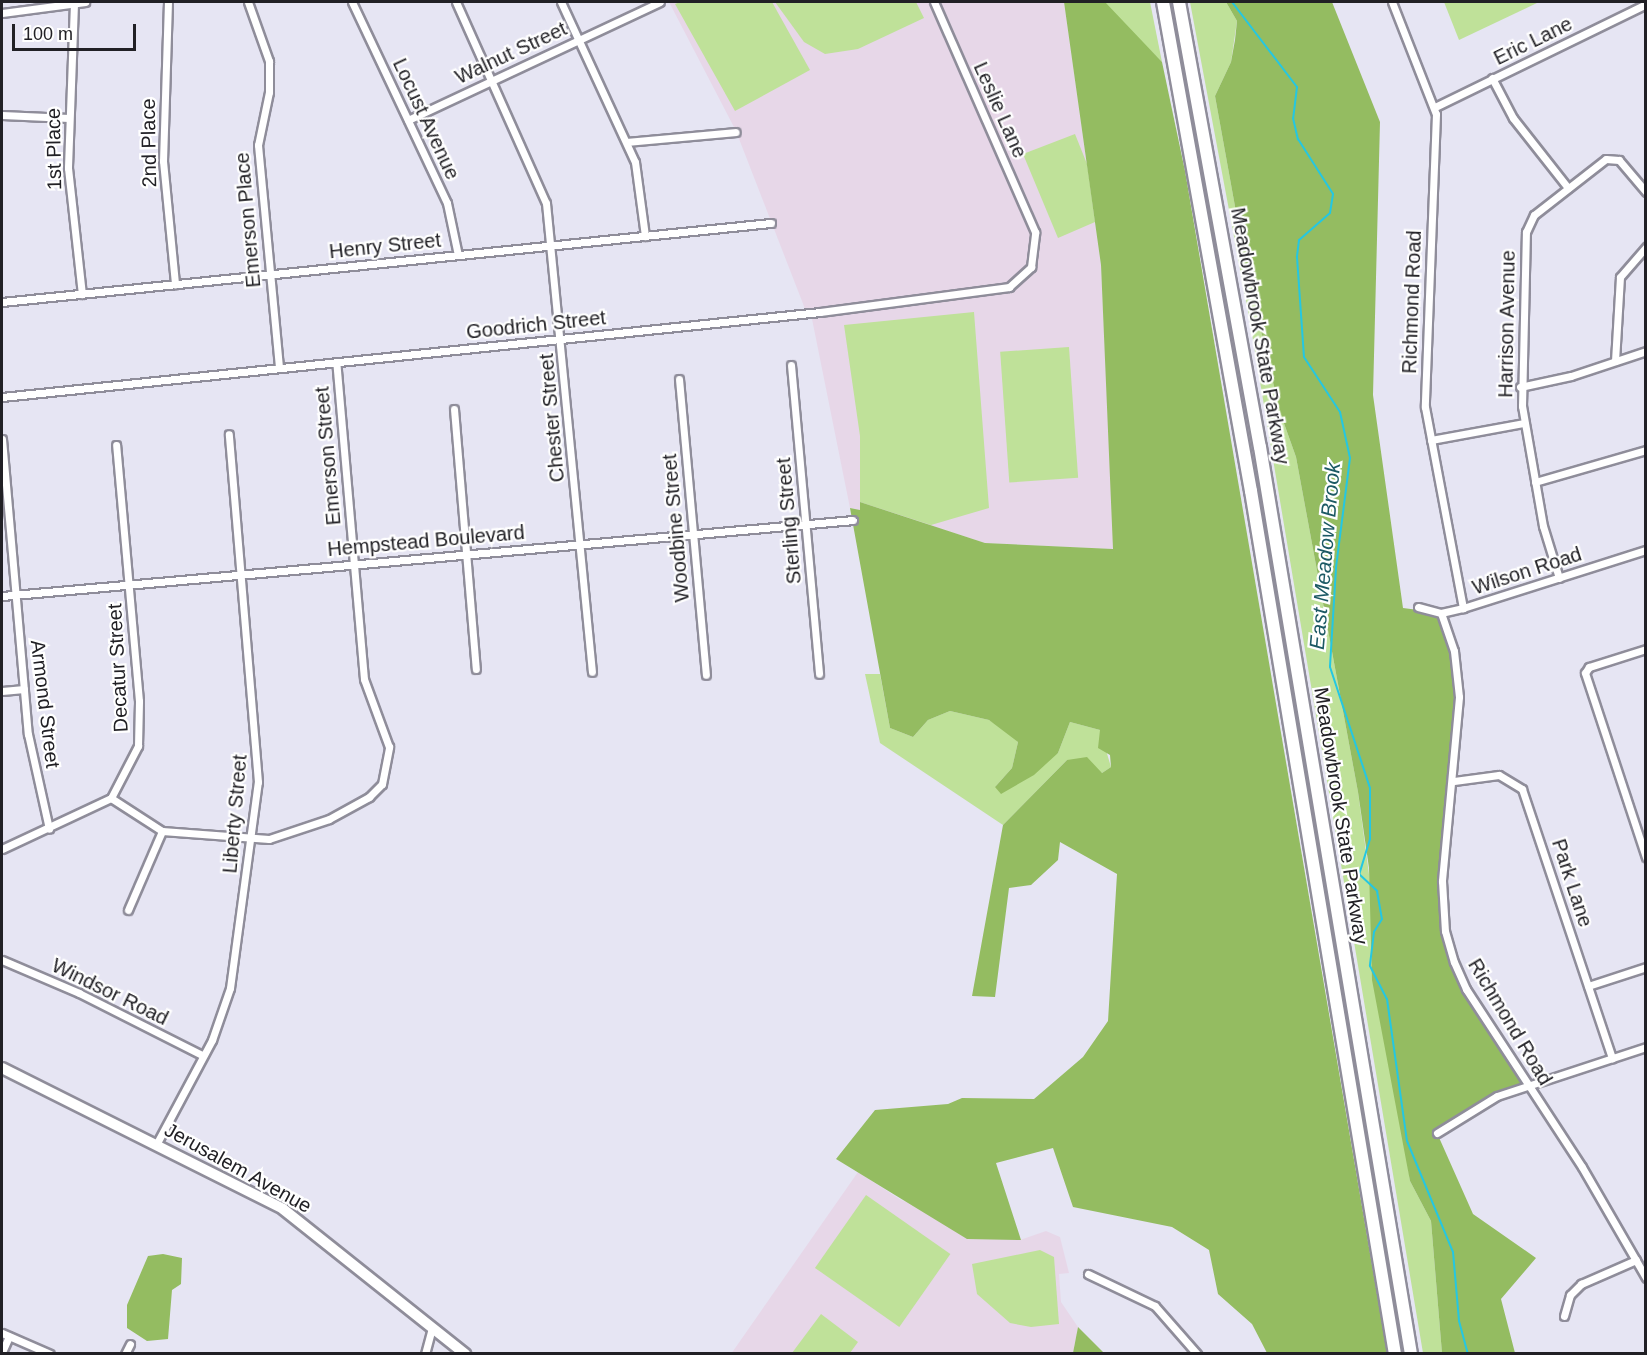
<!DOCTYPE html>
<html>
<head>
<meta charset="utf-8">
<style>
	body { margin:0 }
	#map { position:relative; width:1647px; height:1355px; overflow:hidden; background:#e6e5f3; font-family:Helvetica,sans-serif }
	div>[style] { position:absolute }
	.education>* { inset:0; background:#e7d7e8 }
	.green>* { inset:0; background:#bfe199; transform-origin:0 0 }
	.forest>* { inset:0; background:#94bc61 }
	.stream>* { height:2px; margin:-1px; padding:0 1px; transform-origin:1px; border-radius:1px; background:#24c7e2 }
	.roads { filter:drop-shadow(2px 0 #8f8d9a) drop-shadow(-2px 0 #8f8d9a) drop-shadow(0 2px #8f8d9a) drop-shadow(0 -2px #8f8d9a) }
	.minor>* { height:7px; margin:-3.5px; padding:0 3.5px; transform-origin:3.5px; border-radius:3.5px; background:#fff }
	.primary>* { height:10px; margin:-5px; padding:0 5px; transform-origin:5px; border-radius:5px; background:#fff }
	.motorway>* { height:12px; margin:-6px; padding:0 6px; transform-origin:6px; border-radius:6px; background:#fff }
	span { translate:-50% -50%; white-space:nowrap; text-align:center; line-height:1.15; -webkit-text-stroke:4.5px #fff; paint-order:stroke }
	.street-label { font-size:20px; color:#212025 }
	.water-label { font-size:21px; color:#1c5964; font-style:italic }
	.frame { position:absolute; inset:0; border:3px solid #212025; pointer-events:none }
	.scale { position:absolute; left:12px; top:24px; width:124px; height:27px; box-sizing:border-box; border:3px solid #212025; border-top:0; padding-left:8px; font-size:18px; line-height:21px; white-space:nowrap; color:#212025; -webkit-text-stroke:4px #fff; paint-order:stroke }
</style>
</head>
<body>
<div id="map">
	<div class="education">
		<div style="clip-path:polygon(669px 2px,1064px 2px,1101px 265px,1114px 549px,985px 543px,860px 502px,860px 510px,850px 508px,811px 314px,807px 314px,736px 131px)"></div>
		<div style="clip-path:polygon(858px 1172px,901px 1200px,1020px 1240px,1046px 1231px,1060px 1237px,1069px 1273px,1059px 1274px,1061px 1302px,1078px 1327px,1073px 1353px,731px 1354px)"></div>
	</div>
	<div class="green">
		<div style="clip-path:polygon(680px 2px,772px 2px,810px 70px,735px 111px,675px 4px)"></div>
		<div style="clip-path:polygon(775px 2px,916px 2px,924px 18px,858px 49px,825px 54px,804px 42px)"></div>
		<div style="clip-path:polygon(1105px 2px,1150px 2px,1162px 62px,1109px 10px)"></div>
		<div style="clip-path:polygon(1190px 2px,1226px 2px,1237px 21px,1231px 62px,1215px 96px,1246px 267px,1280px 412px,1296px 457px,1358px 792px,1410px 1181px,1431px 1221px,1442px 1353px,1423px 1353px,1250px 322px)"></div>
		<div style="clip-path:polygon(1444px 2px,1539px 2px,1459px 40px)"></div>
		<div style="clip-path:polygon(1075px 134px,1087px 164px,1095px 222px,1058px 238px,1023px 154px)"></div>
		<div style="clip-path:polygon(974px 312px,989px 508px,931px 525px,860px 502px,860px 436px,844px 325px)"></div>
		<div style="left:1069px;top:347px;width:131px;height:69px;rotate:86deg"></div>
		<div style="clip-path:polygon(865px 674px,880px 674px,890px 728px,913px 737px,928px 720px,950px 711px,989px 720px,1011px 733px,1018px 742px,1012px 768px,995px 787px,1058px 753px,1070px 722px,1100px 730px,1111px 767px,1102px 773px,1067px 760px,1003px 825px,880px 743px)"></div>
		<div style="left:866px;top:1195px;width:103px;height:89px;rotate:35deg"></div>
		<div style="clip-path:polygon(1040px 1250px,1054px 1257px,1059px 1324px,1031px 1327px,1010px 1323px,977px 1294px,972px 1264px)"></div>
		<div style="clip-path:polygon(821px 1314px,858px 1342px,850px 1353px,792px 1353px)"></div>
	</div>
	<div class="forest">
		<div style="clip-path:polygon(1064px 2px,1105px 2px,1162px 62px,1185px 171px,1387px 1353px,1267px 1353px,1252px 1324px,1218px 1294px,1209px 1250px,1172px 1227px,1073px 1207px,1053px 1148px,996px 1163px,1021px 1240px,967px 1239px,836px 1159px,875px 1110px,948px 1104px,962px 1098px,1034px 1099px,1083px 1057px,1108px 1021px,1117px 874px,1060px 842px,1058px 860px,1031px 885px,1009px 888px,995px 997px,972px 996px,1003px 825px,1067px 760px,1087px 757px,1102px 773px,1111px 767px,1110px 755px,1098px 748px,1100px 730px,1070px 722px,1058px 753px,1034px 775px,1001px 794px,995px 787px,1012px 768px,1018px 742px,989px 720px,950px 711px,928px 720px,913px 737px,890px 728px,850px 508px,860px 510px,860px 502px,985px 543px,1113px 549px,1101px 265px)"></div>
		<div style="clip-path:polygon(1226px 2px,1332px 2px,1380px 122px,1373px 395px,1403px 608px,1441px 613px,1451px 641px,1459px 697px,1442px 881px,1445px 931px,1466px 989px,1528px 1086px,1497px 1096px,1437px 1133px,1473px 1214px,1536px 1258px,1501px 1299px,1515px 1353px,1442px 1353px,1431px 1221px,1410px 1181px,1372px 980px,1369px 868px,1358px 792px,1296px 457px,1280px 412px,1246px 267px,1215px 96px,1231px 62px,1235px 40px,1237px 21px)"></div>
		<div style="clip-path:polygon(163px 1254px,182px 1258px,181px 1284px,172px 1290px,168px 1339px,147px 1341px,127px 1328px,127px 1305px,148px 1256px)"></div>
		<div style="clip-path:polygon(1078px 1327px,1104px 1353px,1073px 1353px)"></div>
	</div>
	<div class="stream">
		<div style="left:1232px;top:2px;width:107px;rotate:52.6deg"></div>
		<div style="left:1297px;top:87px;width:31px;rotate:97deg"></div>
		<div style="left:1293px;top:118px;width:22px;rotate:77deg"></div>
		<div style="left:1298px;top:139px;width:65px;rotate:57.5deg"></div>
		<div style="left:1333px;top:194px;width:19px;rotate:99deg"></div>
		<div style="left:1330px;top:213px;width:41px;rotate:138.9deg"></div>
		<div style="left:1299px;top:240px;width:17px;rotate:97deg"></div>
		<div style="left:1297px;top:257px;width:100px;rotate:86deg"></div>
		<div style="left:1304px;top:357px;width:66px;rotate:56.8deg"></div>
		<div style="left:1340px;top:412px;width:47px;rotate:77.7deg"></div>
		<div style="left:1350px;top:458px;width:111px;rotate:97.3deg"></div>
		<div style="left:1336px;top:568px;width:99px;rotate:93.5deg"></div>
		<div style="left:1330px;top:667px;width:127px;rotate:71.7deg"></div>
		<div style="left:1370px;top:788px;width:51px;rotate:90deg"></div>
		<div style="left:1370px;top:839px;width:37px;rotate:107deg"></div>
		<div style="left:1359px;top:874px;width:25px;rotate:43deg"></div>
		<div style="left:1377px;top:891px;width:28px;rotate:80deg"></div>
		<div style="left:1382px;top:919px;width:15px;rotate:122deg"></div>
		<div style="left:1374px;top:932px;width:34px;rotate:97deg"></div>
		<div style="left:1370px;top:966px;width:37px;rotate:63deg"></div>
		<div style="left:1387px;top:999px;width:143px;rotate:82deg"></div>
		<div style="left:1407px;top:1141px;width:120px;rotate:67.5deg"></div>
		<div style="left:1453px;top:1252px;width:69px;rotate:85deg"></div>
		<div style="left:1459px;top:1321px;width:34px;rotate:75deg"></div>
	</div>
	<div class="roads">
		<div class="minor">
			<div style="left:168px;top:2px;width:159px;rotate:91.8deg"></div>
			<div style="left:163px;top:161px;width:124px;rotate:84.4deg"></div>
			<div style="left:248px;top:2px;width:63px;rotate:70.4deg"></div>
			<div style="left:269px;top:61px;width:31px;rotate:90deg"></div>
			<div style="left:269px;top:92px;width:54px;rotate:101.7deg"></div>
			<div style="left:258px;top:145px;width:224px;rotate:84.6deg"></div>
			<div style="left:352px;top:2px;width:222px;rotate:64.7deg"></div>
			<div style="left:447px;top:203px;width:53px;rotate:78.1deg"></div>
			<div style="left:456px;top:2px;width:220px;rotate:65.9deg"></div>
			<div style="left:546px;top:203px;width:471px;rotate:84.4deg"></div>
			<div style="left:561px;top:2px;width:176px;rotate:65.2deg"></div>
			<div style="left:635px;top:162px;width:75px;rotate:82.3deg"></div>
			<div style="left:1392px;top:2px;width:120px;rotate:68.6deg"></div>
			<div style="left:1436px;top:114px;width:293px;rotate:92.2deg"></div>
			<div style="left:1425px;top:407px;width:205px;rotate:79.3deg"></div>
			<div style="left:74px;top:3px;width:165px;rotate:92.1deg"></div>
			<div style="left:68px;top:168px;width:127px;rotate:83.7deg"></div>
			<div style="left:2px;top:13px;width:84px;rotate:-7.5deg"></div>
			<div style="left:1492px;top:78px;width:45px;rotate:62.3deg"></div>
			<div style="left:1513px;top:118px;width:89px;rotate:51.8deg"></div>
			<div style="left:1435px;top:107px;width:235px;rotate:-26deg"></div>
			<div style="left:2px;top:115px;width:67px;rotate:2.6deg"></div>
			<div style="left:408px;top:120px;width:278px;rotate:-25.1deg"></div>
			<div style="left:627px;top:142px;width:109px;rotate:-5.2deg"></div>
			<div style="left:2px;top:302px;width:773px;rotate:-5.87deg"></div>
			<div style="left:1615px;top:361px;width:84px;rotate:-86.6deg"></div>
			<div style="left:1620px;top:277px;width:40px;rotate:-49deg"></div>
			<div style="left:791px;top:365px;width:310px;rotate:84.8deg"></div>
			<div style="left:679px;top:379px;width:297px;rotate:84.8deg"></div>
			<div style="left:1520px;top:387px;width:52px;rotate:-12.2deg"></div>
			<div style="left:1571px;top:376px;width:79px;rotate:-18.4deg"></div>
			<div style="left:2px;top:397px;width:822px;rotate:-5.93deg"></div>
			<div style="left:820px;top:312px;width:191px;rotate:-7.5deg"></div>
			<div style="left:1009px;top:287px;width:30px;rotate:-42deg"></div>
			<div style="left:1031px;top:267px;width:35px;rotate:-83deg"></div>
			<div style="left:1035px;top:232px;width:251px;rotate:-113.7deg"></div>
			<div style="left:454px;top:409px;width:261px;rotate:85.2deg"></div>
			<div style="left:2px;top:439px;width:296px;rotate:85deg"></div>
			<div style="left:28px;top:734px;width:97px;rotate:77.5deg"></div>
			<div style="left:1431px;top:440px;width:95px;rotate:-10.4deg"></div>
			<div style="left:1535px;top:482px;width:116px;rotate:-16.1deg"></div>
			<div style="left:1559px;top:578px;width:54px;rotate:-107.1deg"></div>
			<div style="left:1543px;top:526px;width:122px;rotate:-99.9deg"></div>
			<div style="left:1522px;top:406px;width:174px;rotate:-88.7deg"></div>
			<div style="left:1526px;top:232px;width:19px;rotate:-65deg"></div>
			<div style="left:1534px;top:215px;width:91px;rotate:-37.9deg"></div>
			<div style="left:1606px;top:159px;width:13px;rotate:4deg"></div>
			<div style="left:1619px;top:160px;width:42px;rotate:49.8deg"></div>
			<div style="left:2px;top:596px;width:854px;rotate:-5.1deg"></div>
			<div style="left:1418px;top:607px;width:24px;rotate:15deg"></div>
			<div style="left:1441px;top:613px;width:23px;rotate:-13deg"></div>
			<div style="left:1463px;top:608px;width:192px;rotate:-17.6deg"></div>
			<div style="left:1441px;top:613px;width:40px;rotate:71.1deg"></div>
			<div style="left:1454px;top:651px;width:46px;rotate:83.8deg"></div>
			<div style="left:1459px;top:697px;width:185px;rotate:95.3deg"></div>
			<div style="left:1442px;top:881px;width:50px;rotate:86.6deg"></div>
			<div style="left:1445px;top:931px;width:32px;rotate:74deg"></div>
			<div style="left:1454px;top:962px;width:30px;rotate:66deg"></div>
			<div style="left:1466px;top:989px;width:212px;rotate:56.9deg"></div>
			<div style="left:1582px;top:1167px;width:128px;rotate:60deg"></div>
			<div style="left:1646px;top:649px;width:60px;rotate:162.5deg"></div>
			<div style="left:1589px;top:667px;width:7px;rotate:124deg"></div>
			<div style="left:1585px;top:673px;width:194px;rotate:71.7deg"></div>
			<div style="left:2px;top:691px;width:22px;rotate:-5deg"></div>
			<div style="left:1454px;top:781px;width:45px;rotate:-7.6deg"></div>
			<div style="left:1499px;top:775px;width:27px;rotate:31deg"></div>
			<div style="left:1522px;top:789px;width:284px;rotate:71.5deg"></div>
			<div style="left:111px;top:798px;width:61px;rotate:32.9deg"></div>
			<div style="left:162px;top:831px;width:107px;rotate:4.3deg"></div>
			<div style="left:269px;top:839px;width:63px;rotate:-18.4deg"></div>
			<div style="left:329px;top:819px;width:46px;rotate:-28.8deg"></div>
			<div style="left:369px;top:797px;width:18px;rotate:-45deg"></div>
			<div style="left:382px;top:784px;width:38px;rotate:-79deg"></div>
			<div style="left:389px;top:747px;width:72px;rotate:-110.2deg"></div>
			<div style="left:364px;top:679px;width:318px;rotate:-95deg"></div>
			<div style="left:2px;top:849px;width:120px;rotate:-25.1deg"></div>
			<div style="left:111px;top:798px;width:59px;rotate:-62.6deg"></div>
			<div style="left:138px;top:746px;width:45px;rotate:-88.7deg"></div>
			<div style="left:139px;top:701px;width:257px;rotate:-95.1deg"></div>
			<div style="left:128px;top:910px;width:86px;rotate:-66.7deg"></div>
			<div style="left:2px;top:960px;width:84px;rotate:23.2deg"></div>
			<div style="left:79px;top:993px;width:138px;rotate:26.8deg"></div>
			<div style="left:1588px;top:986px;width:61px;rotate:-18.1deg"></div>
			<div style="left:1437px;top:1133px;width:70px;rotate:-31.7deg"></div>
			<div style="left:1497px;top:1096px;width:157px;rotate:-18.2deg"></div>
			<div style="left:157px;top:1143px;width:117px;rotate:-61.9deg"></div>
			<div style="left:212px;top:1040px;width:55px;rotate:-70.9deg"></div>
			<div style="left:230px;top:988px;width:208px;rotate:-82.3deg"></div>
			<div style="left:258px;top:782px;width:349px;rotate:-94.8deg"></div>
			<div style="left:1088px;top:1274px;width:74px;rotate:25.5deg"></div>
			<div style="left:1155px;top:1306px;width:64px;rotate:48.8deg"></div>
			<div style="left:1564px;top:1316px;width:22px;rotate:-74deg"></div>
			<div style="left:1570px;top:1295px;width:16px;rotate:-45deg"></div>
			<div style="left:1581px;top:1284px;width:60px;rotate:-23.6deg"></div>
			<div style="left:2px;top:1333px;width:52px;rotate:23.6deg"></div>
			<div style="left:2px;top:1352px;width:17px;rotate:-66deg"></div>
			<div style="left:125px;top:1354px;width:11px;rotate:-63deg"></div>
			<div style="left:425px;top:1354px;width:28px;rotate:-75deg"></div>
		</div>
		<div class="primary">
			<div style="left:2px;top:1068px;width:314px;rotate:26.6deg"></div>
			<div style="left:283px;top:1209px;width:233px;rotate:38.5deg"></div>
		</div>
		<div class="motorway">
			<div style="left:1163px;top:2px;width:497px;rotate:79.8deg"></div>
			<div style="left:1251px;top:491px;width:875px;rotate:80.53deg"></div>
			<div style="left:1179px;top:2px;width:452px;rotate:79.7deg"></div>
			<div style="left:1260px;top:447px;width:919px;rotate:80.55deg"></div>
		</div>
	</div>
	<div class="street-label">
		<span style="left:1533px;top:41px;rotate:-26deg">Eric Lane</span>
		<span style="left:511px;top:53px;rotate:-25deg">Walnut Street</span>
		<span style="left:1000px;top:110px;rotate:66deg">Leslie Lane</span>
		<span style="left:426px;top:119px;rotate:65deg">Locust Avenue</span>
		<span style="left:149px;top:143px;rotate:-91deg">2nd Place</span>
		<span style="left:54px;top:149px;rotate:-91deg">1st Place</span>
		<span style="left:248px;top:220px;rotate:-95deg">Emerson Place</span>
		<span style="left:385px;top:246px;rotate:-6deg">Henry Street</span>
		<span style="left:1412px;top:302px;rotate:-88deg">Richmond Road</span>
		<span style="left:1507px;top:324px;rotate:-89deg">Harrison Avenue</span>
		<span style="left:536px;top:325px;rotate:-6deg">Goodrich Street</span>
		<span style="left:1260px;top:336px;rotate:80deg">Meadowbrook State Parkway</span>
		<span style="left:552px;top:418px;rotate:-95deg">Chester Street</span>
		<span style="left:328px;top:456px;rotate:-95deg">Emerson Street</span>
		<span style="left:789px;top:521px;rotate:-95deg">Sterling Street</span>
		<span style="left:676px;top:528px;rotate:-95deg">Woodbine Street</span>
		<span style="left:426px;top:541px;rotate:-5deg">Hempstead Boulevard</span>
		<span style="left:1527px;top:571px;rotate:-18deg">Wilson Road</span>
		<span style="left:118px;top:668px;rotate:-93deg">Decatur Street</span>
		<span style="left:45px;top:704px;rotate:83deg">Armond Street</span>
		<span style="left:235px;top:814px;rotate:-85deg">Liberty Street</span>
		<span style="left:1341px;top:816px;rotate:81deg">Meadowbrook State Parkway</span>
		<span style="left:1572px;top:883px;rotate:72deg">Park Lane</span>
		<span style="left:110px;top:992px;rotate:26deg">Windsor Road</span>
		<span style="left:1510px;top:1022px;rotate:59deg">Richmond Road</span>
		<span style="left:238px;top:1168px;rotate:29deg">Jerusalem Avenue</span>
	</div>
	<div class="water-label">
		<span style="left:1325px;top:556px;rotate:-85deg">East Meadow Brook</span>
	</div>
	<div class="frame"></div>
	<div class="scale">100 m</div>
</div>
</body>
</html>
